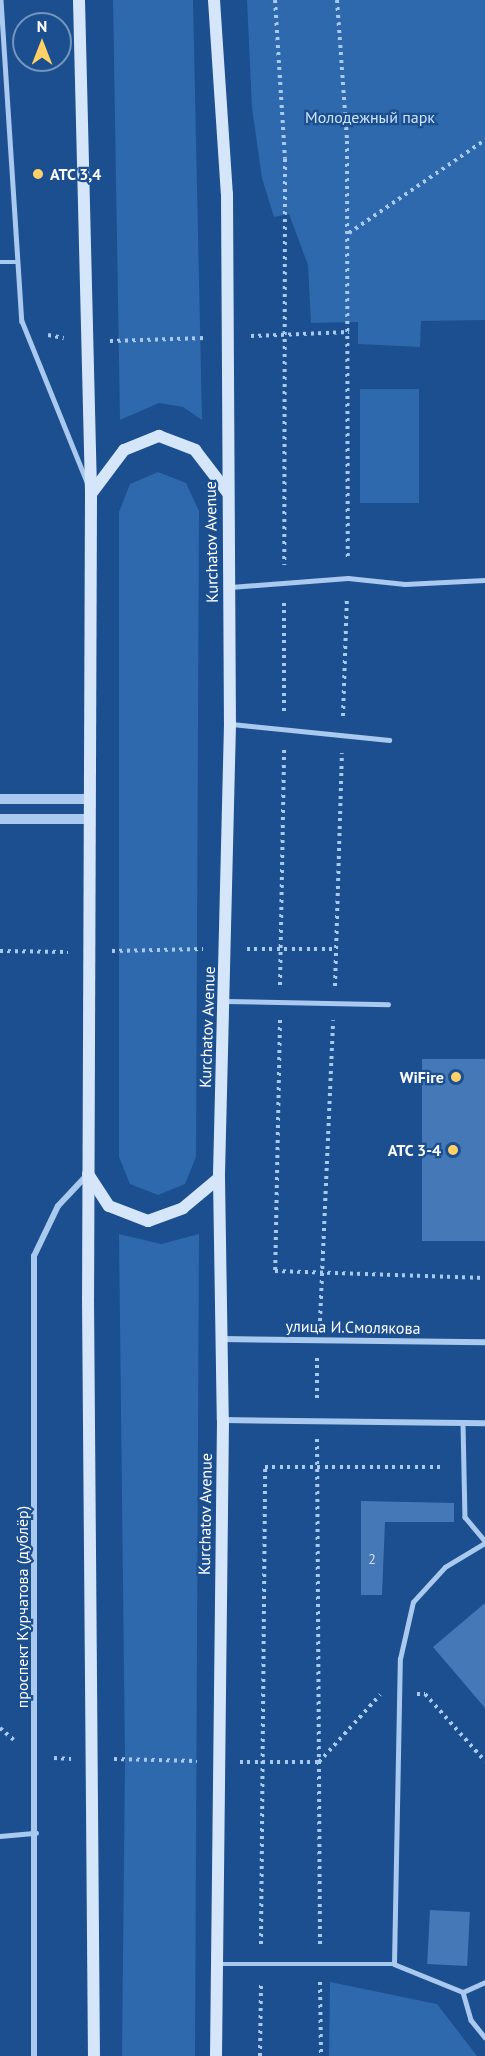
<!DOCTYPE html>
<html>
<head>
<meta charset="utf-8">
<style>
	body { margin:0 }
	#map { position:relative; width:485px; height:2056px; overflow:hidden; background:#1b4f8f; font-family:"PT Sans",sans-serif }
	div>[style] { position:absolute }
	.green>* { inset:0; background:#2e69ad; transform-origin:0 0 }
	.building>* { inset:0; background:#4478b7; transform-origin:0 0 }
	.path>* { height:4px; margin-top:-2px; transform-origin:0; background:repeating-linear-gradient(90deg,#a9c9ee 0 3px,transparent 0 7.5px) }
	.service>* { height:4.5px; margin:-2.25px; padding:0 2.25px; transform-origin:2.25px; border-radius:2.25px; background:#a9c9ee }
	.minor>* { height:6px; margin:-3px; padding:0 3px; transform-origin:3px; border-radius:3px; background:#a9c9ee }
	.tertiary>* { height:10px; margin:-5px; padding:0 5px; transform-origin:5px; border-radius:5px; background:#a9c9ee }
	.secondary>* { height:12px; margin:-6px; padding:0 6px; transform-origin:6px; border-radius:6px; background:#d6e6fa }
	.dots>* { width:16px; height:16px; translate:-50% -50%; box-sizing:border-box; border:3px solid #1b4f8f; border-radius:50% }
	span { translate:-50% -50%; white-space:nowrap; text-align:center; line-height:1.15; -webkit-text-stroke:4.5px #1b4f8f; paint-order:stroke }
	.number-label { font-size:14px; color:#d0dded }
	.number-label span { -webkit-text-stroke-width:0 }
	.park-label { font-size:16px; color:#cfe3fa }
	.poi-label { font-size:16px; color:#fff; font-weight:700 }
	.left { translate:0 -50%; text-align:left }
	.right { translate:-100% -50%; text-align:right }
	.street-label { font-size:16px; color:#fff }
	.north { position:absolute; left:12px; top:12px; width:60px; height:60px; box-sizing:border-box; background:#1b4f8f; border:2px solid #7695bc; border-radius:50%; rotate:0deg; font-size:16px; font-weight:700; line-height:24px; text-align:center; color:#fff }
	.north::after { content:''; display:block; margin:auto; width:21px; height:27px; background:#ffd166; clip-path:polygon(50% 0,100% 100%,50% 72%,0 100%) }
</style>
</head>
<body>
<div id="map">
	<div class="green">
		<div style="clip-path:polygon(113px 0,193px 0,202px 420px,183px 407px,159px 403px,120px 420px)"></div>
		<div style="clip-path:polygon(247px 0,485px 0,485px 320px,421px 321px,420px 347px,358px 344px,358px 322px,311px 323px,308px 265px,289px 214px,274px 217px,262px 178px,252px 108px)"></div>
		<div style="left:360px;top:389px;width:59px;height:114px"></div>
		<div style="clip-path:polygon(158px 472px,186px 483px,199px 511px,196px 1157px,185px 1184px,158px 1195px,130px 1184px,119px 1157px,119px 512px,130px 484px)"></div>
		<div style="clip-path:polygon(119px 1234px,161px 1244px,199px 1234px,195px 2056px,122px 2056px,125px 1760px)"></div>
		<div style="clip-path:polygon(330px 1982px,437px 2004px,477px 2056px,329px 2056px)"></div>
	</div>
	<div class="building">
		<div style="left:422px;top:1059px;width:63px;height:182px"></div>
		<div style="clip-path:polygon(361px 1501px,454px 1503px,454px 1522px,385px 1522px,382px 1595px,361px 1595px)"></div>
		<div style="clip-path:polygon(485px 1603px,485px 1708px,433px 1647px)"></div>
		<div style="left:430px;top:1910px;width:40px;height:54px;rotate:3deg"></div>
	</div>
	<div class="path">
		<div style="left:275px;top:0;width:159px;rotate:86.4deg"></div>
		<div style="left:285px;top:159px;width:406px;rotate:90.1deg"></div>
		<div style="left:337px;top:0;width:141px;rotate:85.9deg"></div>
		<div style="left:347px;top:141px;width:419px;rotate:89.9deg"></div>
		<div style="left:349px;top:233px;width:165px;rotate:-34.4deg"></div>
		<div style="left:48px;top:335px;width:16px;rotate:11deg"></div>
		<div style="left:251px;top:336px;width:98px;rotate:-2.3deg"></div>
		<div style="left:110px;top:341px;width:95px;rotate:-1.8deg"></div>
		<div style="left:284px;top:603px;width:109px;rotate:90deg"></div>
		<div style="left:343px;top:716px;width:119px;rotate:-88.1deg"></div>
		<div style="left:247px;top:949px;width:90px"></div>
		<div style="left:0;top:951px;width:68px;rotate:0.8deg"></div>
		<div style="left:112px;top:951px;width:91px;rotate:-1.3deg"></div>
		<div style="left:280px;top:985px;width:238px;rotate:-89deg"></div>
		<div style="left:335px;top:986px;width:233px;rotate:-88.3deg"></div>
		<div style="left:280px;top:1020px;width:251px;rotate:91.1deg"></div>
		<div style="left:275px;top:1271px;width:210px;rotate:1.9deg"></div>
		<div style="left:320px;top:1321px;width:301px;rotate:-87.5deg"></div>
		<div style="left:317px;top:1358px;width:44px;rotate:90deg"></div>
		<div style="left:317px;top:1439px;width:506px;rotate:89.66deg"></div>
		<div style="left:417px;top:1694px;width:8px"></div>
		<div style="left:425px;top:1694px;width:90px;rotate:48.2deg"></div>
		<div style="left:0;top:1728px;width:18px;rotate:41deg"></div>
		<div style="left:54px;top:1758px;width:17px;rotate:3deg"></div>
		<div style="left:114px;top:1759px;width:83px;rotate:1.4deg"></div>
		<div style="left:240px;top:1762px;width:79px"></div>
		<div style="left:319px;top:1762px;width:91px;rotate:-47.7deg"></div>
		<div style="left:261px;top:1944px;width:477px;rotate:-89.5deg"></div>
		<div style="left:265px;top:1467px;width:180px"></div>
		<div style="left:320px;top:1982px;width:74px;rotate:89.2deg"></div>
		<div style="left:260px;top:2056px;width:74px;rotate:-89.2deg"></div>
	</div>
	<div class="service">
		<div style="left:1px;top:0;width:322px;rotate:86.3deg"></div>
		<div style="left:22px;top:321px;width:174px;rotate:68deg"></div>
		<div style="left:0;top:262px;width:17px"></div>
		<div style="left:231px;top:587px;width:117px;rotate:-4.4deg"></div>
		<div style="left:348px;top:578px;width:57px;rotate:6deg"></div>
		<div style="left:405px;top:584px;width:80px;rotate:-2.9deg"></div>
		<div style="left:232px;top:724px;width:158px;rotate:5.8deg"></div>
		<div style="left:225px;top:1001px;width:163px;rotate:1.1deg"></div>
		<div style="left:463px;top:1423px;width:94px;rotate:88.8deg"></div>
		<div style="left:465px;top:1517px;width:31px;rotate:50deg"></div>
		<div style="left:0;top:1836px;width:36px;rotate:-5deg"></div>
		<div style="left:217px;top:1964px;width:177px"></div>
		<div style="left:394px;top:1964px;width:74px;rotate:22.1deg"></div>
		<div style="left:463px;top:1992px;width:24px;rotate:-24deg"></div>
		<div style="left:394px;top:1964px;width:305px;rotate:-88.9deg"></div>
		<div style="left:400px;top:1659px;width:58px;rotate:-77.2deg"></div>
		<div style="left:413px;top:1602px;width:47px;rotate:-47.6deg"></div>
		<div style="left:445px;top:1567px;width:47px;rotate:-31deg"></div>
		<div style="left:463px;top:1992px;width:29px;rotate:74deg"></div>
		<div style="left:471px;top:2020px;width:22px;rotate:51deg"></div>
	</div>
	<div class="minor">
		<div style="left:222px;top:1339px;width:263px;rotate:0.7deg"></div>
		<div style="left:223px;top:1420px;width:262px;rotate:0.7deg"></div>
		<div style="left:34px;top:2056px;width:800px;rotate:-90deg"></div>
		<div style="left:34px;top:1256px;width:55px;rotate:-64.4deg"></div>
		<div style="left:58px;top:1206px;width:42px;rotate:-46.9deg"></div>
	</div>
	<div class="tertiary">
		<div style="left:0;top:799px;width:87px"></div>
		<div style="left:0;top:819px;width:88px"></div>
	</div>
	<div class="secondary">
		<div style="left:79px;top:0;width:494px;rotate:88.6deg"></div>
		<div style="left:91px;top:494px;width:804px;rotate:90.21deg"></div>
		<div style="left:88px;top:1298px;width:758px;rotate:89.55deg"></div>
		<div style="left:214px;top:0;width:194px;rotate:86.2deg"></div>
		<div style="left:227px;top:194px;width:530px;rotate:89.68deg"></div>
		<div style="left:230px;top:724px;width:454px;rotate:91.4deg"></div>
		<div style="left:219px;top:1178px;width:242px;rotate:89.1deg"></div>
		<div style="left:223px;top:1420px;width:636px;rotate:90.63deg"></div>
		<div style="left:91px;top:494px;width:55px;rotate:-53.1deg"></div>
		<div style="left:124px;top:450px;width:38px;rotate:-22deg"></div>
		<div style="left:159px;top:436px;width:39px;rotate:21deg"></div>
		<div style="left:195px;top:450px;width:54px;rotate:52.5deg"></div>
		<div style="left:88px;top:1174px;width:38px;rotate:57deg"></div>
		<div style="left:109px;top:1206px;width:42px;rotate:21deg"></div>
		<div style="left:148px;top:1221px;width:37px;rotate:-20deg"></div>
		<div style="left:183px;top:1208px;width:47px;rotate:-39.8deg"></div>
	</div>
	<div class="dots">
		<div style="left:38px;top:174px;background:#ffd166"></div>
		<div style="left:456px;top:1077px;background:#ffd166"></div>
		<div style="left:453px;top:1150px;background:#ffd166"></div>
	</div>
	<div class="number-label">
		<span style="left:372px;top:1559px">2</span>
	</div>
	<div class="park-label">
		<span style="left:370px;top:117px">Молодежный парк</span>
	</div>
	<div class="poi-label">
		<span class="left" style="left:50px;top:174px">АТС 3,4</span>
		<span class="right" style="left:444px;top:1077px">WiFire</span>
		<span class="right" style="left:441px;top:1150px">АТС 3-4</span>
	</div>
	<div class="street-label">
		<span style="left:211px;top:542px;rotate:-91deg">Kurchatov Avenue</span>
		<span style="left:207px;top:1027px;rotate:-88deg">Kurchatov Avenue</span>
		<span style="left:353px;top:1327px;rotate:1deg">улица И.Смолякова</span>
		<span style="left:205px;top:1514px;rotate:-89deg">Kurchatov Avenue</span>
		<span style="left:22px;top:1607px;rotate:-90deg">проспект Курчатова (дублёр)</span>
	</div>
	<div class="north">N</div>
</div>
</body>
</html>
